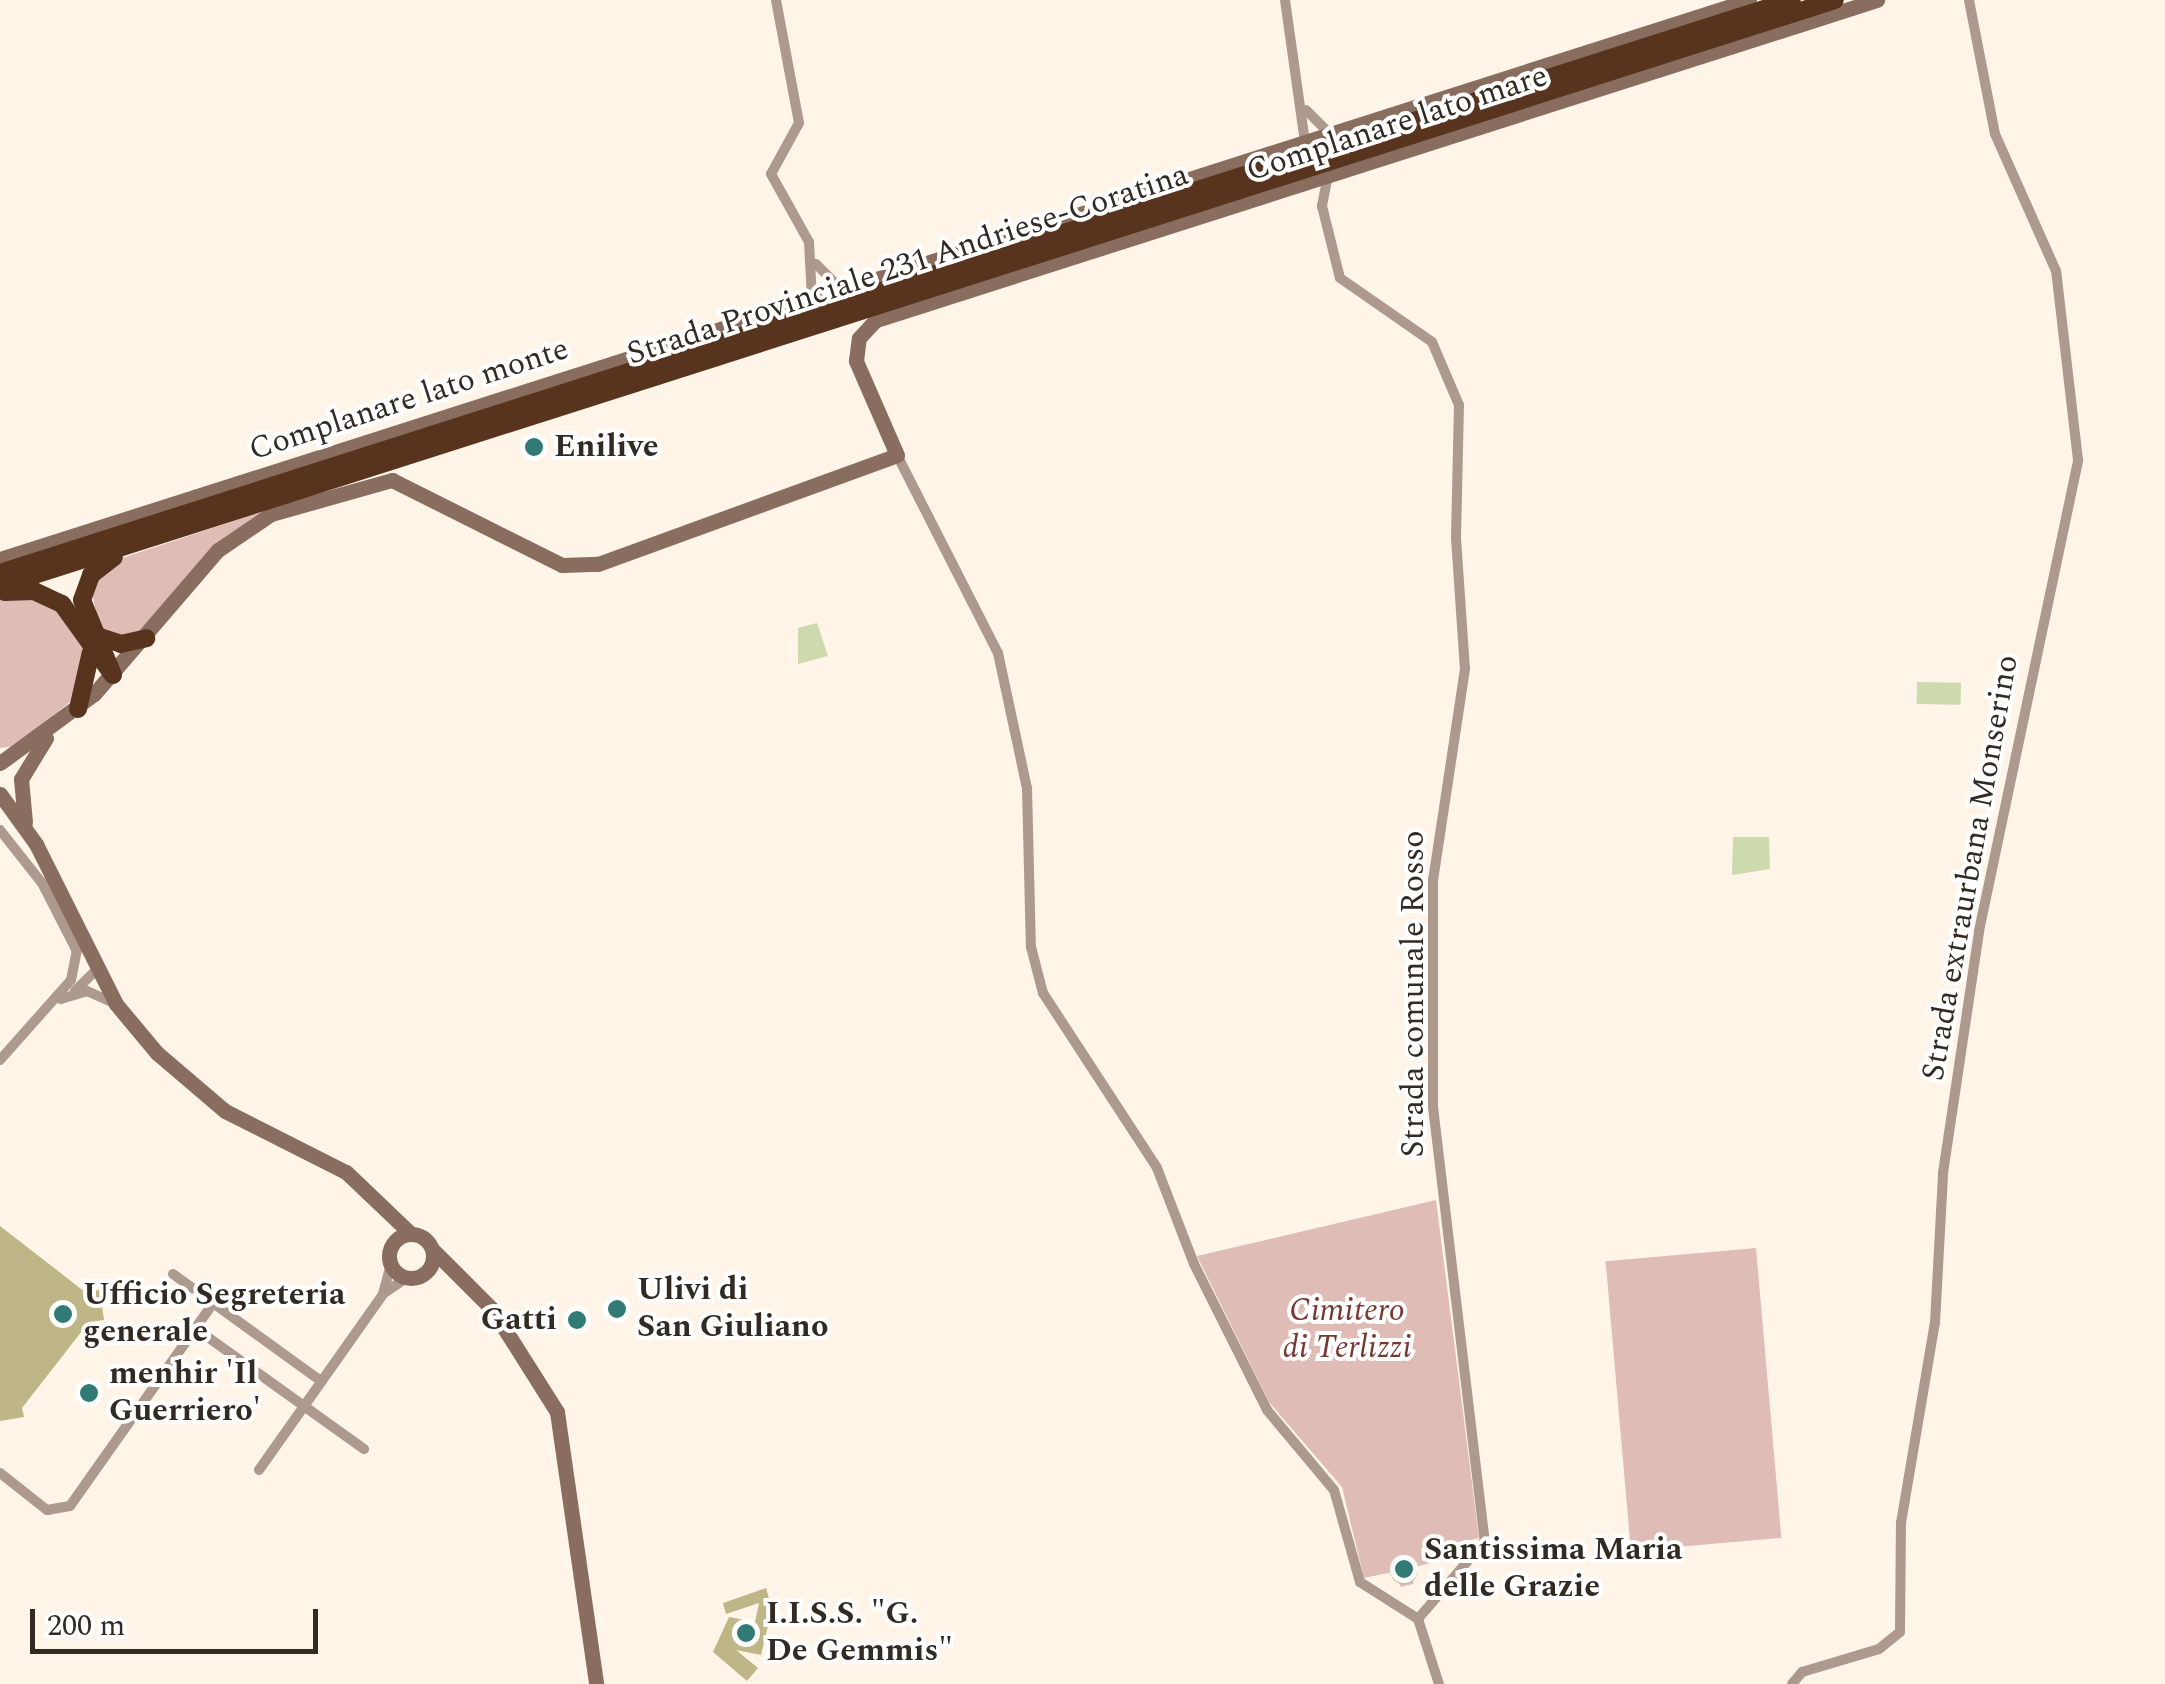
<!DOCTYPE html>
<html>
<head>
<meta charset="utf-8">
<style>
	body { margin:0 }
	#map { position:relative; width:2165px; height:1684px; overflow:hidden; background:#fef4e7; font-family:Spectral,serif }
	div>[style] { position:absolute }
	.green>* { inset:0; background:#e0bcb7; transform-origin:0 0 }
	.water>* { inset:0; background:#cddaad; transform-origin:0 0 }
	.building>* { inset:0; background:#bfb688 }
	.round { border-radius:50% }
	.street>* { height:10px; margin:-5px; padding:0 5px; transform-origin:5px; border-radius:5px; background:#ad998e }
	.secondary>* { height:15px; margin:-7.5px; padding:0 7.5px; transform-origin:7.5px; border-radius:7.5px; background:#896d5e }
	.secondary>.ring { margin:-7.5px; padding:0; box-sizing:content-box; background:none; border:15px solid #896d5e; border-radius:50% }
	.highway>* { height:18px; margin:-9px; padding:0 9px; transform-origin:9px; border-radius:9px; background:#58341e }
	.dots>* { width:28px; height:28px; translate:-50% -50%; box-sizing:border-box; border:5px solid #fff; border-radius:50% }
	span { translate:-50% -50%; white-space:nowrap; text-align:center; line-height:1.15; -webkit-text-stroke:8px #fff; paint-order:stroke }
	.street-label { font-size:32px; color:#322b23 }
	.poi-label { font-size:32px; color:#322b23; font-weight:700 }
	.left { translate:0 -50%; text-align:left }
	.right { translate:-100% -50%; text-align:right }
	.park-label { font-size:32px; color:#783730; font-style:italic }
	.scale { position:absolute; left:30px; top:1609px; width:288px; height:45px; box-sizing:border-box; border:5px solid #322b23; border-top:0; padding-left:12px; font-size:30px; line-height:35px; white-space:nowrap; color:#322b23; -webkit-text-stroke:8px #fff; paint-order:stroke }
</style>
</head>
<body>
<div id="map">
	<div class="green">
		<div style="clip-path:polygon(267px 510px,218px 542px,145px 630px,125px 639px,100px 632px,90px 583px,119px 559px)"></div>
		<div style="clip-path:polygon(29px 594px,59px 608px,85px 643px,77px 696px,16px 746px,0 748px,0 597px)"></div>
		<div style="clip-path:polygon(1436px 1200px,1479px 1538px,1441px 1547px,1443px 1560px,1415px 1567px,1413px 1584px,1401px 1587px,1393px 1572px,1364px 1578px,1342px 1487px,1269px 1402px,1197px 1256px)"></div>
		<div style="left:1756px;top:1248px;width:291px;height:151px;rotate:85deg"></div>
	</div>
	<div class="water">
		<div style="clip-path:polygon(817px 623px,828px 656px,798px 664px,798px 628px)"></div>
		<div style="left:1917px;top:682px;width:44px;height:22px;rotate:1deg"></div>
		<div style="clip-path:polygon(1733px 837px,1769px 837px,1770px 869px,1732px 875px)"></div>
	</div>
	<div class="building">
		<div style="clip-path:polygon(0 1226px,85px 1292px,100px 1290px,104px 1320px,89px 1322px,22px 1408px,24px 1417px,0 1421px)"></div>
		<div class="round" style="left:1390px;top:1556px;width:28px;height:28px"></div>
		<div style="clip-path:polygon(766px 1588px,772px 1609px,761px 1655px,736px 1650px,758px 1668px,747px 1681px,713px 1652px,729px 1617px,755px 1622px,759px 1603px,726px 1614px,723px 1603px)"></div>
	</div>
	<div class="street">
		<div style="left:776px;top:0;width:125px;rotate:79.4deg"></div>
		<div style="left:799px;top:123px;width:58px;rotate:118.8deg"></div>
		<div style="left:771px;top:174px;width:78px;rotate:60.8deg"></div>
		<div style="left:809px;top:242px;width:57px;rotate:87deg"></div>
		<div style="left:1285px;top:0;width:143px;rotate:82deg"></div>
		<div style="left:1306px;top:110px;width:34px;rotate:45deg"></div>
		<div style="left:1328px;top:175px;width:32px;rotate:101deg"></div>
		<div style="left:1322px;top:206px;width:74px;rotate:76deg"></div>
		<div style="left:1340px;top:278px;width:112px;rotate:34.8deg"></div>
		<div style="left:1432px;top:342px;width:69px;rotate:66.8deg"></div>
		<div style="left:1459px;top:405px;width:133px;rotate:91.3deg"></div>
		<div style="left:1456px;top:538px;width:131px;rotate:86.1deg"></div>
		<div style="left:1465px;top:669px;width:213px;rotate:98.6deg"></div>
		<div style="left:1433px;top:880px;width:227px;rotate:90deg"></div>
		<div style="left:1433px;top:1107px;width:437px;rotate:83.2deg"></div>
		<div style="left:1485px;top:1541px;width:103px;rotate:130.7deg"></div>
		<div style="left:816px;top:264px;width:37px;rotate:45deg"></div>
		<div style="left:897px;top:455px;width:222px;rotate:63deg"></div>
		<div style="left:998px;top:653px;width:138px;rotate:77.9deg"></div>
		<div style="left:1027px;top:788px;width:159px;rotate:88.6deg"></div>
		<div style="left:1031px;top:947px;width:48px;rotate:75.4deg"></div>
		<div style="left:1043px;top:993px;width:209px;rotate:56.9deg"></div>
		<div style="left:1157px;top:1168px;width:103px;rotate:68.9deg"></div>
		<div style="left:1194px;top:1264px;width:163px;rotate:63.4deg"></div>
		<div style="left:1267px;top:1410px;width:104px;rotate:50.1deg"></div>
		<div style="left:1334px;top:1490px;width:96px;rotate:74.2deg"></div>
		<div style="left:1360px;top:1582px;width:69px;rotate:32.5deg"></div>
		<div style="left:0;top:830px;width:68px;rotate:51.6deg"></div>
		<div style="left:42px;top:883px;width:76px;rotate:62.8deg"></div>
		<div style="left:75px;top:991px;width:33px;rotate:-45deg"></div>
		<div style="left:61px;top:999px;width:27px;rotate:-17deg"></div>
		<div style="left:87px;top:991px;width:30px;rotate:24deg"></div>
		<div style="left:0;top:1060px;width:107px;rotate:-48.4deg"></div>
		<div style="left:71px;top:980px;width:46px;rotate:-78.7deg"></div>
		<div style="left:173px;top:1274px;width:183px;rotate:35.9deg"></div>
		<div style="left:384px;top:1293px;width:29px;rotate:-34deg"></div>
		<div style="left:195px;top:1328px;width:208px;rotate:35.6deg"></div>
		<div style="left:259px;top:1470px;width:215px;rotate:-54.8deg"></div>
		<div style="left:383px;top:1294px;width:31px;rotate:-75deg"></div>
		<div style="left:0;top:1473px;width:60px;rotate:38.2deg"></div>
		<div style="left:47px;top:1510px;width:23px;rotate:-10deg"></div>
		<div style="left:70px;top:1506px;width:248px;rotate:-54.8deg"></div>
		<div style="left:1418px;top:1619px;width:68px;rotate:72.1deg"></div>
		<div style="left:1792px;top:1684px;width:16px;rotate:-50deg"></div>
		<div style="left:1802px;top:1672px;width:80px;rotate:-16.6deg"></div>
		<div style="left:1879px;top:1649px;width:27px;rotate:-39deg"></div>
		<div style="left:1900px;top:1632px;width:109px;rotate:-89.5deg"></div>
		<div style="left:1901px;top:1523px;width:203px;rotate:-80.4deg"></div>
		<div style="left:1935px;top:1323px;width:150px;rotate:-86.9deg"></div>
		<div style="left:1943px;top:1173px;width:245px;rotate:-81.5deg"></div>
		<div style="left:1979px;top:931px;width:481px;rotate:-78.1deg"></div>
		<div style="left:2078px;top:460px;width:190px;rotate:-96.6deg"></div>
		<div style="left:2056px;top:271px;width:150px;rotate:-114deg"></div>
		<div style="left:1995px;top:134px;width:136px;rotate:-101deg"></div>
	</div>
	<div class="secondary">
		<div style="left:0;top:559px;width:1836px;rotate:-17.72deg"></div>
		<div style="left:0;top:763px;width:117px;rotate:-36.3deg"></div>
		<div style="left:94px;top:694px;width:190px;rotate:-49.3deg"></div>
		<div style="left:218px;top:550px;width:64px;rotate:-34.2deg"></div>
		<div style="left:271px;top:514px;width:126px;rotate:-15.7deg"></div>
		<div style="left:392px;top:480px;width:190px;rotate:26.6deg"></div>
		<div style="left:562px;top:565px;width:36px;rotate:-2deg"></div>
		<div style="left:598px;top:564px;width:318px;rotate:-20deg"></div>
		<div style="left:897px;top:455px;width:103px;rotate:-113.6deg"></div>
		<div style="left:856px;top:361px;width:23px;rotate:-83deg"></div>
		<div style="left:859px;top:338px;width:25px;rotate:-47deg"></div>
		<div style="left:876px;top:320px;width:1051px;rotate:-17.73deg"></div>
		<div style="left:0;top:794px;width:62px;rotate:54.2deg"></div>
		<div style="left:36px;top:844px;width:179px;rotate:63.4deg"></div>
		<div style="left:116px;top:1004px;width:64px;rotate:50.1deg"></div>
		<div style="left:157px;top:1053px;width:89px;rotate:40.5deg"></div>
		<div style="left:225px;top:1111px;width:136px;rotate:26.8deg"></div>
		<div style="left:346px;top:1172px;width:90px;rotate:43.6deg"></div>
		<div style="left:25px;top:822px;width:43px;rotate:-95.3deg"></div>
		<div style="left:21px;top:779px;width:48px;rotate:-58.6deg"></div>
		<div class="ring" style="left:389px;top:1234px;width:29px;height:29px"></div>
		<div style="left:433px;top:1250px;width:83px;rotate:45deg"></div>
		<div style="left:492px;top:1309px;width:122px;rotate:57.7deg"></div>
		<div style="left:557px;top:1412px;width:275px;rotate:81.8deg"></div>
	</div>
	<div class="highway">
		<div style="left:0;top:573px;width:1881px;rotate:-17.73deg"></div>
		<div style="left:0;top:586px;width:1926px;rotate:-17.71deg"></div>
		<div style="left:5px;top:592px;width:29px;rotate:-2deg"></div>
		<div style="left:34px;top:591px;width:31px;rotate:25deg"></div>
		<div style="left:62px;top:604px;width:87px;rotate:54.3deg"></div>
		<div style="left:97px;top:636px;width:25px;rotate:18deg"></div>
		<div style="left:121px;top:644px;width:26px;rotate:-13deg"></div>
		<div style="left:113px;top:675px;width:81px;rotate:-112.5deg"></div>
		<div style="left:82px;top:600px;width:27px;rotate:-70deg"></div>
		<div style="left:91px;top:575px;width:29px;rotate:-38deg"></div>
		<div style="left:78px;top:709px;width:58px;rotate:-77.2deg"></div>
	</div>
	<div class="dots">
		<div style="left:534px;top:447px;background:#327a76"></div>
		<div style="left:617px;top:1309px;background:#327a76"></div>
		<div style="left:63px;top:1314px;background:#327a76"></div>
		<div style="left:577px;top:1320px;background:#327a76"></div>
		<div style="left:89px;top:1393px;background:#327a76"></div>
		<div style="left:1404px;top:1569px;background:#327a76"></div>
		<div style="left:746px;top:1633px;background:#327a76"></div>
	</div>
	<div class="street-label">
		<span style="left:1397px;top:124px;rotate:-18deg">Complanare lato mare</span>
		<span style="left:908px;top:265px;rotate:-18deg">Strada Provinciale 231 Andriese-Coratina</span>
		<span style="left:409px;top:400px;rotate:-18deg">Complanare lato monte</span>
		<span style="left:1971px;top:868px;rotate:-80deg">Strada extraurbana Monserino</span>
		<span style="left:1414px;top:994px;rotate:-90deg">Strada comunale Rosso</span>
	</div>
	<div class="poi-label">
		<span class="left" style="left:554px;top:447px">Enilive</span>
		<span class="left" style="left:637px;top:1309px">Ulivi di<br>San Giuliano</span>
		<span class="left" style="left:83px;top:1314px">Ufficio Segreteria<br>generale</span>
		<span class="right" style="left:557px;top:1320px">Gatti</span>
		<span class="left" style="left:109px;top:1393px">menhir 'Il<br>Guerriero'</span>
		<span class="left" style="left:1424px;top:1569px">Santissima Maria<br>delle Grazie</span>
		<span class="left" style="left:766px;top:1633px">I.I.S.S. "G.<br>De Gemmis"</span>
	</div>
	<div class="park-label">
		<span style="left:1347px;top:1330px">Cimitero<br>di Terlizzi</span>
	</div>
	<div class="scale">200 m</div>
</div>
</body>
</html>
